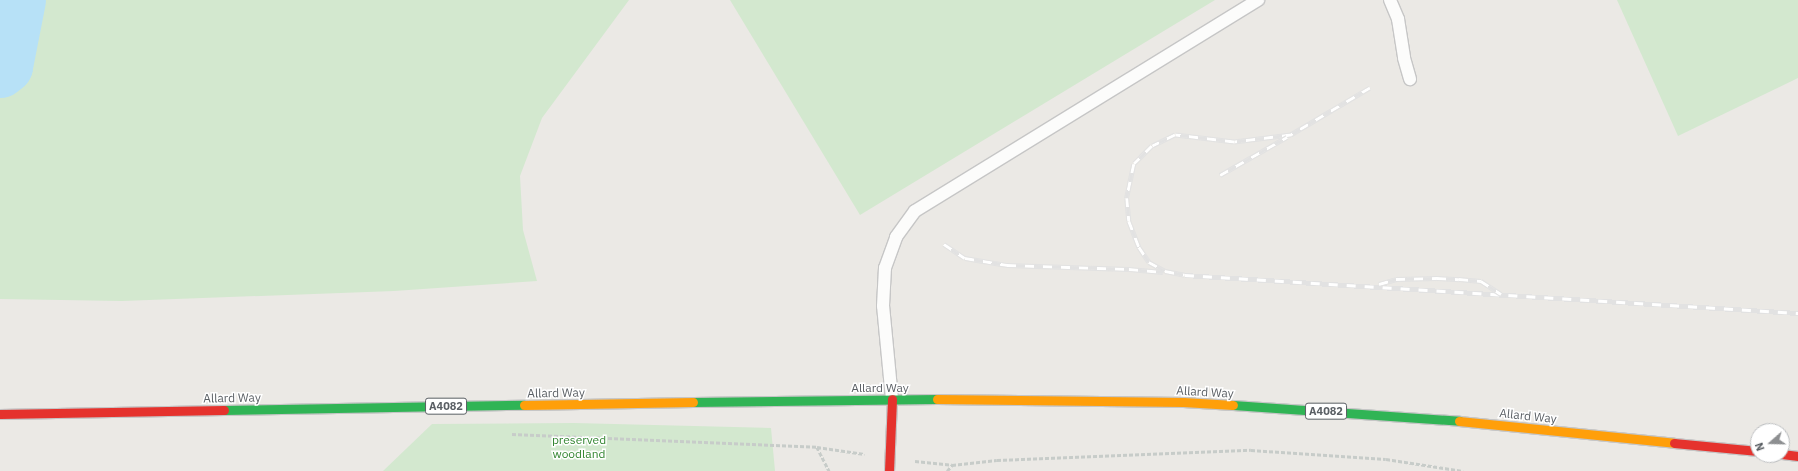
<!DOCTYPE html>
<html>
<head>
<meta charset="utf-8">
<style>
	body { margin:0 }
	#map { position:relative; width:1798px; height:471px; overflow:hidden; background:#ebe9e5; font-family:"IBM Plex Sans",sans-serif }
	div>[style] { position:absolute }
	.green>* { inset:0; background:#d3e8cf }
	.river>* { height:53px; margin:-26.5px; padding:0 26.5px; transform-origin:26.5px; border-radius:26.5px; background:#b7e1f7 }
	.path>* { height:2.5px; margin-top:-1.25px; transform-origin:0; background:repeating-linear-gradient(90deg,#c7ccc9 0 4px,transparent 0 6px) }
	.roads { filter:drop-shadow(1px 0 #c6c6c6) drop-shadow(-1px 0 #c6c6c6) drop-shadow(0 1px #c6c6c6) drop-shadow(0 -1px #c6c6c6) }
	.lane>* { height:12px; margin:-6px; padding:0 6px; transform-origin:6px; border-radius:6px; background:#fcfcfb }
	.fast>* { height:9px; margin:-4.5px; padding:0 4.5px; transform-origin:4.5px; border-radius:4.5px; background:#30b455 }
	.slow>* { height:9px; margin:-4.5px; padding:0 4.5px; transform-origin:4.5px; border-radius:4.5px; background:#ff9f0a }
	.jam>* { height:9px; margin:-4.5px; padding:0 4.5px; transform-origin:4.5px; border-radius:4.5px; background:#e5322d }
	.rail>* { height:4.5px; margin-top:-2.25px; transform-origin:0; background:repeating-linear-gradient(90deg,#fff 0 9px,#e2e2e2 0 18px); box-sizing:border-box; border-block:1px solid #e2e2e2 }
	span { translate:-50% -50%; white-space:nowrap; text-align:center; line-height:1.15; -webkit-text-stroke:3px #fff; paint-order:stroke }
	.shield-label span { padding:1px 3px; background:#fff; border:1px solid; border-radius:3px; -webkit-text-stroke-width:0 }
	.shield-label { font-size:11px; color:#5a5f64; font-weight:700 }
	.street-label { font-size:12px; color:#5a5f64 }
	.park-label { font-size:12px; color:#328530 }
	.north { position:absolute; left:1750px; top:423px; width:40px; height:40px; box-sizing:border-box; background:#fff; border:1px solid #bdbfc1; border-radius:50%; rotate:250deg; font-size:11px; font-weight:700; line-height:16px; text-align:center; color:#5a5f64 }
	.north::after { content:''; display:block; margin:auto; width:14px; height:18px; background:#8d8f91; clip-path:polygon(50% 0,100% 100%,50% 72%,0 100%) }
</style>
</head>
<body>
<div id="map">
	<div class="green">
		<div style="clip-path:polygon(0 0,629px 0,542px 118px,520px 176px,523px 230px,537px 281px,394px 291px,122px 301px,0 299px)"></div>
		<div style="clip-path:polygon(730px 0,1215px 0,860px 215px)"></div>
		<div style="clip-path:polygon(1617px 0,1798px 0,1798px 78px,1678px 136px)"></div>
		<div style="clip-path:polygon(574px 423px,771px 428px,775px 471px,383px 471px,432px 424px)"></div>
	</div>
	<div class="river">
		<div style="left:0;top:71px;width:8px;rotate:-40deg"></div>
		<div style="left:6px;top:66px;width:67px;rotate:-78.9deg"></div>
	</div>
	<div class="path">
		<div style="left:512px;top:434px;width:305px;rotate:2.4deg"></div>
		<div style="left:817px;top:447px;width:27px;rotate:63deg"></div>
		<div style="left:817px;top:447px;width:48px;rotate:8.5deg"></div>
		<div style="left:915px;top:461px;width:37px;rotate:6deg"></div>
		<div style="left:947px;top:471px;width:8px;rotate:-50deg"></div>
		<div style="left:952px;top:465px;width:45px;rotate:-6.3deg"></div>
		<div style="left:997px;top:460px;width:254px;rotate:-2.3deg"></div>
		<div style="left:1251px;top:450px;width:135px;rotate:3.8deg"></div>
		<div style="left:1386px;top:459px;width:78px;rotate:8.9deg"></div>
	</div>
	<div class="roads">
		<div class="lane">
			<div style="left:1390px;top:0;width:21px;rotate:67deg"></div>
			<div style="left:1398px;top:19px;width:39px;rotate:81deg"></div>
			<div style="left:1404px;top:58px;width:22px;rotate:74deg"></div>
			<div style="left:892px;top:399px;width:93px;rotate:-95.5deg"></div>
			<div style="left:883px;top:306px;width:38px;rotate:-87deg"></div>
			<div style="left:885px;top:268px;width:33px;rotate:-70deg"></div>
			<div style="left:896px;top:237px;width:32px;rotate:-54deg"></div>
			<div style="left:915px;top:211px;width:403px;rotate:-31.6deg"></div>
		</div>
		<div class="fast">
			<div style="left:693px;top:402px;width:244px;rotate:-0.7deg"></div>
			<div style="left:1233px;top:405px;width:227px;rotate:4deg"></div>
			<div style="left:224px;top:410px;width:300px;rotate:-1deg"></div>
		</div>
		<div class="slow">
			<div style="left:937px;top:399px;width:246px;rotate:0.7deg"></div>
			<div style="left:1183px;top:402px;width:50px;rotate:3.4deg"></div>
			<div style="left:524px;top:405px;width:169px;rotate:-1deg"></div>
			<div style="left:1459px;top:421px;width:216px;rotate:5.8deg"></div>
		</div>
		<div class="jam">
			<div style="left:0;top:414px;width:224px;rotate:-1deg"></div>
			<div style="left:1674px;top:443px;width:84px;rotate:5.4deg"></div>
			<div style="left:1782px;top:454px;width:16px;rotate:7deg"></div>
			<div style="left:889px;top:471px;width:72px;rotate:-87.6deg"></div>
		</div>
	</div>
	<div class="rail">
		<div style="left:1370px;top:88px;width:92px;rotate:149.3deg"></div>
		<div style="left:1291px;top:135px;width:57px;rotate:173deg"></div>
		<div style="left:1234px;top:142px;width:59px;rotate:-173.2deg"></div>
		<div style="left:1175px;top:135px;width:25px;rotate:154deg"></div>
		<div style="left:1152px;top:146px;width:25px;rotate:135deg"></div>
		<div style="left:1134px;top:164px;width:35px;rotate:102deg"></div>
		<div style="left:1127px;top:198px;width:23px;rotate:85deg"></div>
		<div style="left:1129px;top:221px;width:28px;rotate:69deg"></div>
		<div style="left:1139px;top:247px;width:18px;rotate:56deg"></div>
		<div style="left:1149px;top:262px;width:18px;rotate:29deg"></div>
		<div style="left:1165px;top:271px;width:20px;rotate:11deg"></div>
		<div style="left:1185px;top:275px;width:614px;rotate:3.55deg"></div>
		<div style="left:1220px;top:175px;width:77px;rotate:-29.6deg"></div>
		<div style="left:944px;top:244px;width:25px;rotate:34deg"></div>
		<div style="left:965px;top:258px;width:43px;rotate:9.5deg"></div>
		<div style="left:1007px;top:265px;width:122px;rotate:1.9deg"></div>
		<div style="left:1129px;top:269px;width:34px;rotate:5deg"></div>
		<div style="left:1379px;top:284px;width:18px;rotate:-16deg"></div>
		<div style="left:1396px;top:279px;width:41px;rotate:-1.4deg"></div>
		<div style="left:1437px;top:278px;width:22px;rotate:3deg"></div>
		<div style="left:1459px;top:279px;width:22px;rotate:5deg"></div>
		<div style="left:1481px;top:281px;width:24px;rotate:33deg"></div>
	</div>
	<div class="shield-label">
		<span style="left:446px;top:406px">A4082</span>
		<span style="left:1326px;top:411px">A4082</span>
	</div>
	<div class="street-label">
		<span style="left:880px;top:388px">Allard Way</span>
		<span style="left:1205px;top:392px;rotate:3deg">Allard Way</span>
		<span style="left:556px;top:393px;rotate:-1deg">Allard Way</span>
		<span style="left:232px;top:398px;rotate:-1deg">Allard Way</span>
		<span style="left:1528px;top:416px;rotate:6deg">Allard Way</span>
	</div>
	<div class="park-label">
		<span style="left:579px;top:447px">preserved<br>woodland</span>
	</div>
	<div class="north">N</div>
</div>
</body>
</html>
